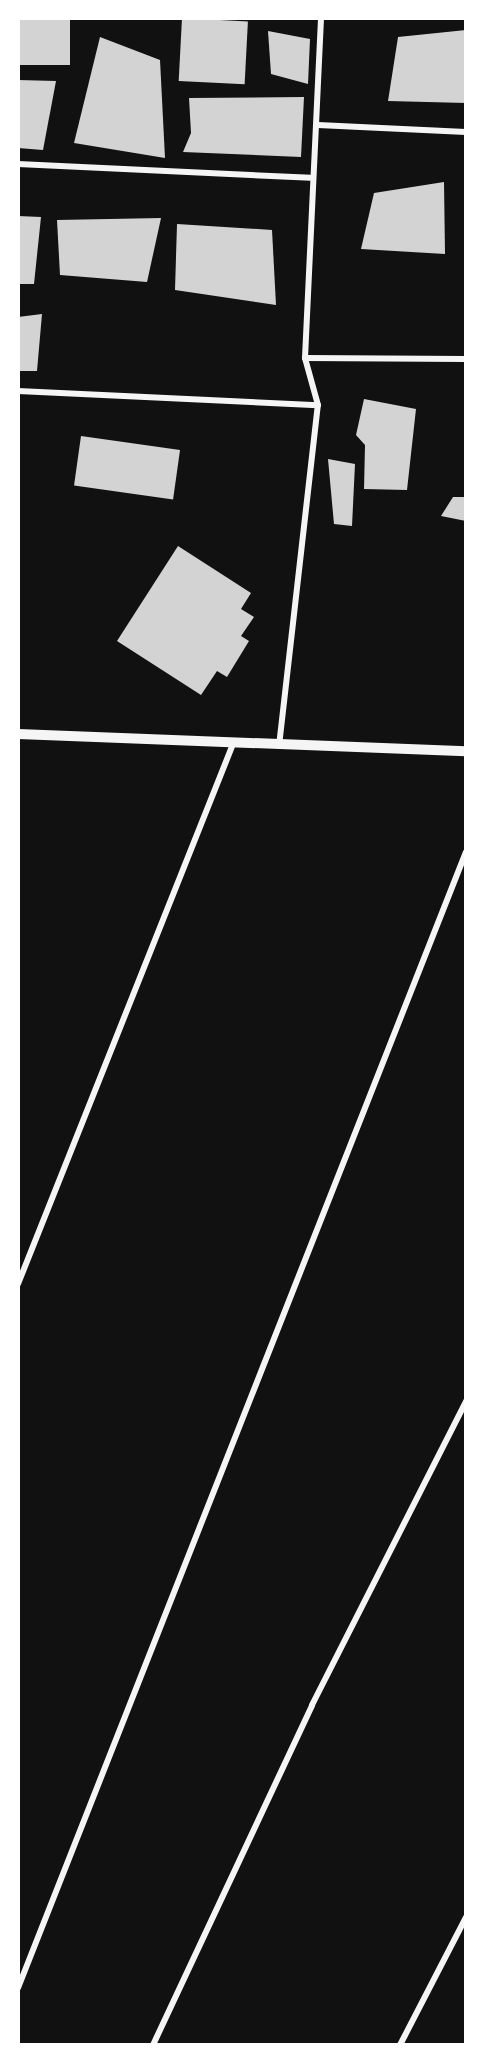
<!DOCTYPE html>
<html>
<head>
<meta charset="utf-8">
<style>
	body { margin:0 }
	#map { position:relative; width:484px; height:2063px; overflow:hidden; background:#111; font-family:"Sofia Sans Condensed",sans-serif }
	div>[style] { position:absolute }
	.building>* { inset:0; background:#d3d3d3; transform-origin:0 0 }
	.minor>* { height:6px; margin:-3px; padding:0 3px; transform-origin:3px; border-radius:3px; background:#f5f5f5 }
	.tertiary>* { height:10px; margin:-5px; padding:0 5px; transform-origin:5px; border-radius:5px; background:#f5f5f5 }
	span { translate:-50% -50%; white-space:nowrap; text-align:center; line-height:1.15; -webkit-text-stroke:4.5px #fff; paint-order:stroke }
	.frame { position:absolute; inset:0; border:20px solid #fff; pointer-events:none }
</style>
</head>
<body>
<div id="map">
	<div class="building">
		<div style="left:18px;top:18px;width:52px;height:47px"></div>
		<div style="left:182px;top:18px;width:66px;height:63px;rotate:3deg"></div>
		<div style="clip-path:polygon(466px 30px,466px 103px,388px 101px,398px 37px)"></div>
		<div style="clip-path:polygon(268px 31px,310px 39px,308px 84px,271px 74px)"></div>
		<div style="clip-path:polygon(100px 37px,160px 60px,165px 158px,74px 143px)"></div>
		<div style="clip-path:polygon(18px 80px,56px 81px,43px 150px,18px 148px)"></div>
		<div style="clip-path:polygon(304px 97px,301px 157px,183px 152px,191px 133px,189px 98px)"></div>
		<div style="clip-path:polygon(444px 182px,445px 254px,361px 249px,374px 193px)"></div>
		<div style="clip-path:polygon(18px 216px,41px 217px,34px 284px,18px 284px)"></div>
		<div style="clip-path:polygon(161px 218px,147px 282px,60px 275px,57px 220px)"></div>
		<div style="clip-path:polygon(177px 224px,272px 230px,276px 305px,175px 290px)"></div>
		<div style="clip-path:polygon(42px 314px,37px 371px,18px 371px,18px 317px)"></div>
		<div style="clip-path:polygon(364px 399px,416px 409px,407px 490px,364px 489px,365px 445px,356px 435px)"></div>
		<div style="left:81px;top:436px;width:100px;height:50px;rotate:8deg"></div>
		<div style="clip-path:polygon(328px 459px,355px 464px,352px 526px,334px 524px)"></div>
		<div style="clip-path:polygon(453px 497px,466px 497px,466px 521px,441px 516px)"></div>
		<div style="clip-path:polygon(178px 546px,251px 593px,241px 609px,254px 617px,241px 636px,249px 641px,227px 677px,217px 671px,201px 695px,117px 641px)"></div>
	</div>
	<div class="minor">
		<div style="left:318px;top:125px;width:148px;rotate:2.7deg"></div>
		<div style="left:18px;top:164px;width:293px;rotate:2.7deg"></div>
		<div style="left:305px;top:358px;width:161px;rotate:0.4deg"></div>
		<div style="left:18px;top:391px;width:300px;rotate:2.7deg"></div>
		<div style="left:279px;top:746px;width:343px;rotate:-83.5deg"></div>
		<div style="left:318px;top:405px;width:49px;rotate:-105.5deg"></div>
		<div style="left:305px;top:358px;width:340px;rotate:-87.3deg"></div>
		<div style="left:18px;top:1284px;width:581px;rotate:-68.29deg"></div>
		<div style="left:18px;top:1988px;width:1221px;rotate:-68.48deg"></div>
		<div style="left:153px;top:2045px;width:375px;rotate:-64.9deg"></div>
		<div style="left:312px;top:1705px;width:341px;rotate:-63.1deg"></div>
		<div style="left:400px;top:2045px;width:144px;rotate:-62.7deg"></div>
	</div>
	<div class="tertiary">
		<div style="left:18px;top:734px;width:448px;rotate:2.2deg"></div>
	</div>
	<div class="frame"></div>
</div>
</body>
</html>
